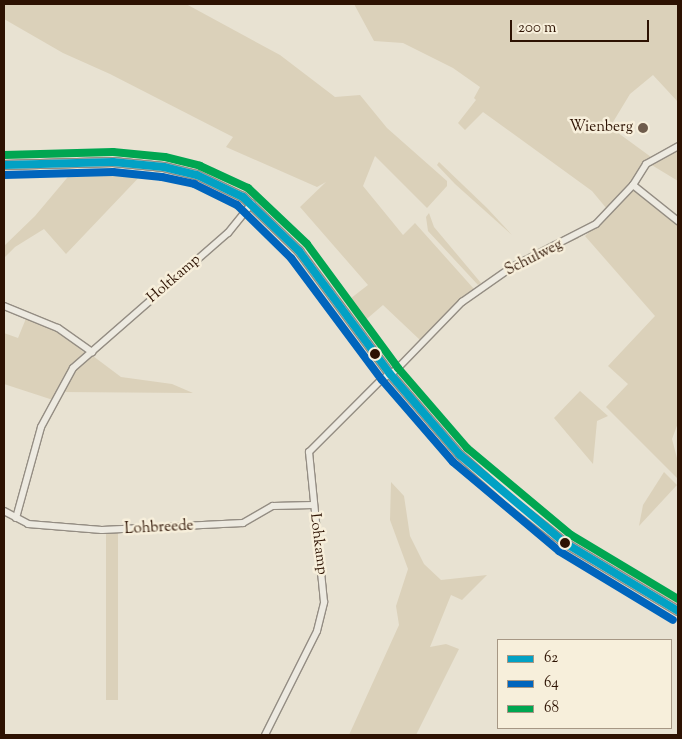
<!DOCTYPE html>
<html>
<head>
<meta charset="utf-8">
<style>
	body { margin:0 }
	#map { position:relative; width:682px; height:739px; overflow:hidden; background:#e8e2d2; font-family:"Sorts Mill Goudy",serif }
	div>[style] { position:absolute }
	.green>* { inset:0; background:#dbd1ba; transform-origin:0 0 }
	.stream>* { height:1px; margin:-0.5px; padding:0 0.5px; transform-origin:0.5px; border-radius:0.5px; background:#c0b39c }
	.roads { filter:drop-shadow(1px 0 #948d83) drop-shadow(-1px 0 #948d83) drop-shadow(0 1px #948d83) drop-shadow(0 -1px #948d83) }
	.minor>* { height:6px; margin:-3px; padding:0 3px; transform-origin:3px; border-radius:3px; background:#edeae1 }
	.major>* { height:8px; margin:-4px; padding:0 4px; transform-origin:4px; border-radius:4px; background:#eae6dc }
	.bus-1>* { height:8px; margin:-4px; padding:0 4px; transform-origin:4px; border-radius:4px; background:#02a1c4 }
	.bus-2>* { height:8px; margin:-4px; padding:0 4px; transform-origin:4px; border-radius:4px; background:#0065bd }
	.bus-3>* { height:8px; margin:-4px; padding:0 4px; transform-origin:4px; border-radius:4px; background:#00a651 }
	.dots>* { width:14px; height:14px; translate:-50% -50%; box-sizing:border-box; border:2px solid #f7efdb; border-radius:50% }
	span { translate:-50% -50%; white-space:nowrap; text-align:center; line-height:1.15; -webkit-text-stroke:5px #f7efdb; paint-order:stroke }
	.poi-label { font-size:15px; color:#2d1202 }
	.right { translate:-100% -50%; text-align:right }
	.street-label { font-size:15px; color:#2d1202 }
	.frame { position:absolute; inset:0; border:5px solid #2d1202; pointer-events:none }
	.legend { position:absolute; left:497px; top:639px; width:175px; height:90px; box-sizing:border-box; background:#f7efdb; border:1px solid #a69784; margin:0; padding:6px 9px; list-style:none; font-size:15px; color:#2d1202 }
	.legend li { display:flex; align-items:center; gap:10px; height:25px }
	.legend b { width:25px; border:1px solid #a69784 }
	.scale { position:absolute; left:510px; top:20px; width:139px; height:22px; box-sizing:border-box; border:2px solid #2d1202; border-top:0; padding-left:6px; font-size:15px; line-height:18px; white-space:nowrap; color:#2d1202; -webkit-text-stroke:4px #f7efdb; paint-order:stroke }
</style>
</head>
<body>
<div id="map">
	<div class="green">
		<div style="clip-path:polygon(4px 4px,186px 4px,280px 55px,335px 97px,360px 95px,387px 128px,447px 181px,447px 186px,427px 208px,375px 156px,363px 186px,403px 235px,415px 223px,474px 289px,420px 340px,383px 305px,362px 323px,346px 302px,368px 285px,300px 207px,326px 182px,317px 187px,226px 147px,233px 137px,110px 74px,63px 53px,4px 19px)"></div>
		<div style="clip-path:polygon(354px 4px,678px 4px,678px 102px,653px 75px,630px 94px,610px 127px,651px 157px,607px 209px,592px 191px,483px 112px,465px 130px,458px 123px,476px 100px,474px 98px,480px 87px,453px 68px,403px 43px,374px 41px)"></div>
		<div style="clip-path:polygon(678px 148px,678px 181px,650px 164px)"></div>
		<div style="clip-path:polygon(439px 162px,487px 208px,512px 235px,455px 184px,437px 165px)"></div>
		<div style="clip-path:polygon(145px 171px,66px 254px,44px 229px,15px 247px,4px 258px,4px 246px,35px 216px,72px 172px)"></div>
		<div style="clip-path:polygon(634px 188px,678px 224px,678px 423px,672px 439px,678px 462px,678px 479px,606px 407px,628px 384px,608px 366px,655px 316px,585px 236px)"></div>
		<div style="clip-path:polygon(429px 213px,434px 227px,481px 283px,478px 285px,428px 231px,426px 217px)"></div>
		<div style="clip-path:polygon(27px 316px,58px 329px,82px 347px,81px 350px,86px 354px,53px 400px,4px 384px,4px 333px,18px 338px)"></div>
		<div style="clip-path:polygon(93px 356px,121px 377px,172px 384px,193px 393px,62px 392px,75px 370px)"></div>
		<div style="clip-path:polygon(580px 391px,608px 416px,597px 421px,593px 464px,554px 418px)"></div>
		<div style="clip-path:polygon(664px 472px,677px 485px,639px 526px,643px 505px)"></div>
		<div style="clip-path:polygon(391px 482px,404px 496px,410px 536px,424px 564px,441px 580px,487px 575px,462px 600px,451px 595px,430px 647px,446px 644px,459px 649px,416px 735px,349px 735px,399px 625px,396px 606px,408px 569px,390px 520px)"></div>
		<div style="left:106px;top:532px;width:12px;height:168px"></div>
		<div style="clip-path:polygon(620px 564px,678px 598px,678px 606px,616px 569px)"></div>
	</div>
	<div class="stream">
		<div style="left:567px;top:242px;width:12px;rotate:-24deg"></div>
		<div style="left:94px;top:354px;width:19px;rotate:-43deg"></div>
	</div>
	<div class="roads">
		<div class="minor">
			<div style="left:633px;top:185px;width:58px;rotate:38.7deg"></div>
			<div style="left:4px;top:306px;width:58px;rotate:22.2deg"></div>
			<div style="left:58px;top:328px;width:42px;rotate:35.2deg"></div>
			<div style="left:4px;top:511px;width:27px;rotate:28deg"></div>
			<div style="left:28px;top:524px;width:74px;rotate:4.6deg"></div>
			<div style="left:102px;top:530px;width:141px;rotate:-2.8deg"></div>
			<div style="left:243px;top:523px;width:34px;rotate:-30deg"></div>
			<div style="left:273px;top:506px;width:40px;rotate:-1.4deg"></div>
			<div style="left:16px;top:518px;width:94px;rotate:-74.6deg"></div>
			<div style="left:41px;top:427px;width:67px;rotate:-61.5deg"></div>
			<div style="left:73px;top:368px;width:206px;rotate:-41.1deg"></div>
			<div style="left:228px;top:233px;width:38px;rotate:-51deg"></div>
			<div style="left:265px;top:735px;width:116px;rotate:-63.4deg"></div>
			<div style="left:317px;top:631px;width:30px;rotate:-76deg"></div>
			<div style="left:324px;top:602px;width:151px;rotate:-95.7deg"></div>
			<div style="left:309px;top:452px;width:102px;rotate:-45deg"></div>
			<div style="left:381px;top:380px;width:18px;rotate:-34deg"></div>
			<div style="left:396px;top:370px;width:95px;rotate:-45.9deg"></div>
			<div style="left:462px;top:302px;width:61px;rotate:-35deg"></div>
			<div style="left:512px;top:267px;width:94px;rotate:-27.1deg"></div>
			<div style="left:596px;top:224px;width:54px;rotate:-46.5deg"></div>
			<div style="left:633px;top:185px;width:25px;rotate:-58deg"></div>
			<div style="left:646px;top:164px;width:37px;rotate:-29deg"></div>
		</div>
		<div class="major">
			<div style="left:4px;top:165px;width:109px;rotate:-1.6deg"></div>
			<div style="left:113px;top:162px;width:51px;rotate:5.6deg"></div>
			<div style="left:164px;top:167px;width:34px;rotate:14deg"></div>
			<div style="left:197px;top:175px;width:51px;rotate:25.6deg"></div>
			<div style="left:243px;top:197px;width:78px;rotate:44deg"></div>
			<div style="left:299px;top:251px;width:153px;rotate:53.5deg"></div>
			<div style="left:390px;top:374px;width:107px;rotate:49.2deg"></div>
			<div style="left:460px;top:455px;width:64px;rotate:41.9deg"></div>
			<div style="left:508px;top:498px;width:73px;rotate:38.3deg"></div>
			<div style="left:565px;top:543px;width:132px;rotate:31deg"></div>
		</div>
	</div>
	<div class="bus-1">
		<div style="left:4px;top:165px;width:109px;rotate:-1.6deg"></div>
		<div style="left:113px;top:162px;width:51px;rotate:5.6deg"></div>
		<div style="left:164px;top:167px;width:34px;rotate:14deg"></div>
		<div style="left:197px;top:175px;width:51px;rotate:25.6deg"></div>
		<div style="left:243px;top:197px;width:78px;rotate:44deg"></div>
		<div style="left:299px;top:251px;width:153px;rotate:53.5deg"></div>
		<div style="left:390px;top:374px;width:107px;rotate:49.2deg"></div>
		<div style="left:460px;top:455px;width:137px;rotate:40deg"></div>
		<div style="left:565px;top:543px;width:132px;rotate:31deg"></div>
	</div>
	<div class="bus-2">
		<div style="left:4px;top:175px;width:109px;rotate:-1.6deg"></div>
		<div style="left:113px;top:172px;width:49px;rotate:5.8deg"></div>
		<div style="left:162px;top:177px;width:33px;rotate:12deg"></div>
		<div style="left:194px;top:184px;width:48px;rotate:26deg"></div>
		<div style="left:237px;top:205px;width:76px;rotate:44.5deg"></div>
		<div style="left:291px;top:258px;width:152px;rotate:53.3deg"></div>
		<div style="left:382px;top:380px;width:108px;rotate:49.1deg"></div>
		<div style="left:453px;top:462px;width:138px;rotate:40deg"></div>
		<div style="left:559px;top:551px;width:133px;rotate:31.2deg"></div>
	</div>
	<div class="bus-3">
		<div style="left:4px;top:155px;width:109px;rotate:-1.6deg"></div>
		<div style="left:113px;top:152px;width:52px;rotate:5.5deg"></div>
		<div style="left:165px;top:157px;width:36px;rotate:14deg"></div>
		<div style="left:200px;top:166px;width:53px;rotate:24.6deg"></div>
		<div style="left:248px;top:188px;width:81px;rotate:43.5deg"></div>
		<div style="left:307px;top:244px;width:154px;rotate:53.7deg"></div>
		<div style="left:398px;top:368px;width:106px;rotate:49.2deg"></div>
		<div style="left:467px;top:448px;width:136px;rotate:39.9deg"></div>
		<div style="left:571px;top:535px;width:125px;rotate:30.9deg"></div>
	</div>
	<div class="dots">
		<div style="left:643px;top:128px;background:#6e5b4b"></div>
		<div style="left:375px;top:354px;background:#2d1202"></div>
		<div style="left:565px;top:543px;background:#2d1202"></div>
	</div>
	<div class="poi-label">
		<span class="right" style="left:633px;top:128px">Wienberg</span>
	</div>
	<div class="street-label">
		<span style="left:534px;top:258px;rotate:-27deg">Schulweg</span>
		<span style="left:174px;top:279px;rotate:-41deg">Holtkamp</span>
		<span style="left:159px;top:528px;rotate:-3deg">Lohbreede</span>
		<span style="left:318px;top:544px;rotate:83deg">Lohkamp</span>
	</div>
	<div class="frame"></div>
	<ul class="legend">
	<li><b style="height:6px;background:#02a1c4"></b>62</li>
	<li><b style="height:6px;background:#0065bd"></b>64</li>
	<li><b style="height:6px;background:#00a651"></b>68</li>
	</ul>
	<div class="scale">200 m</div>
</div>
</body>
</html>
